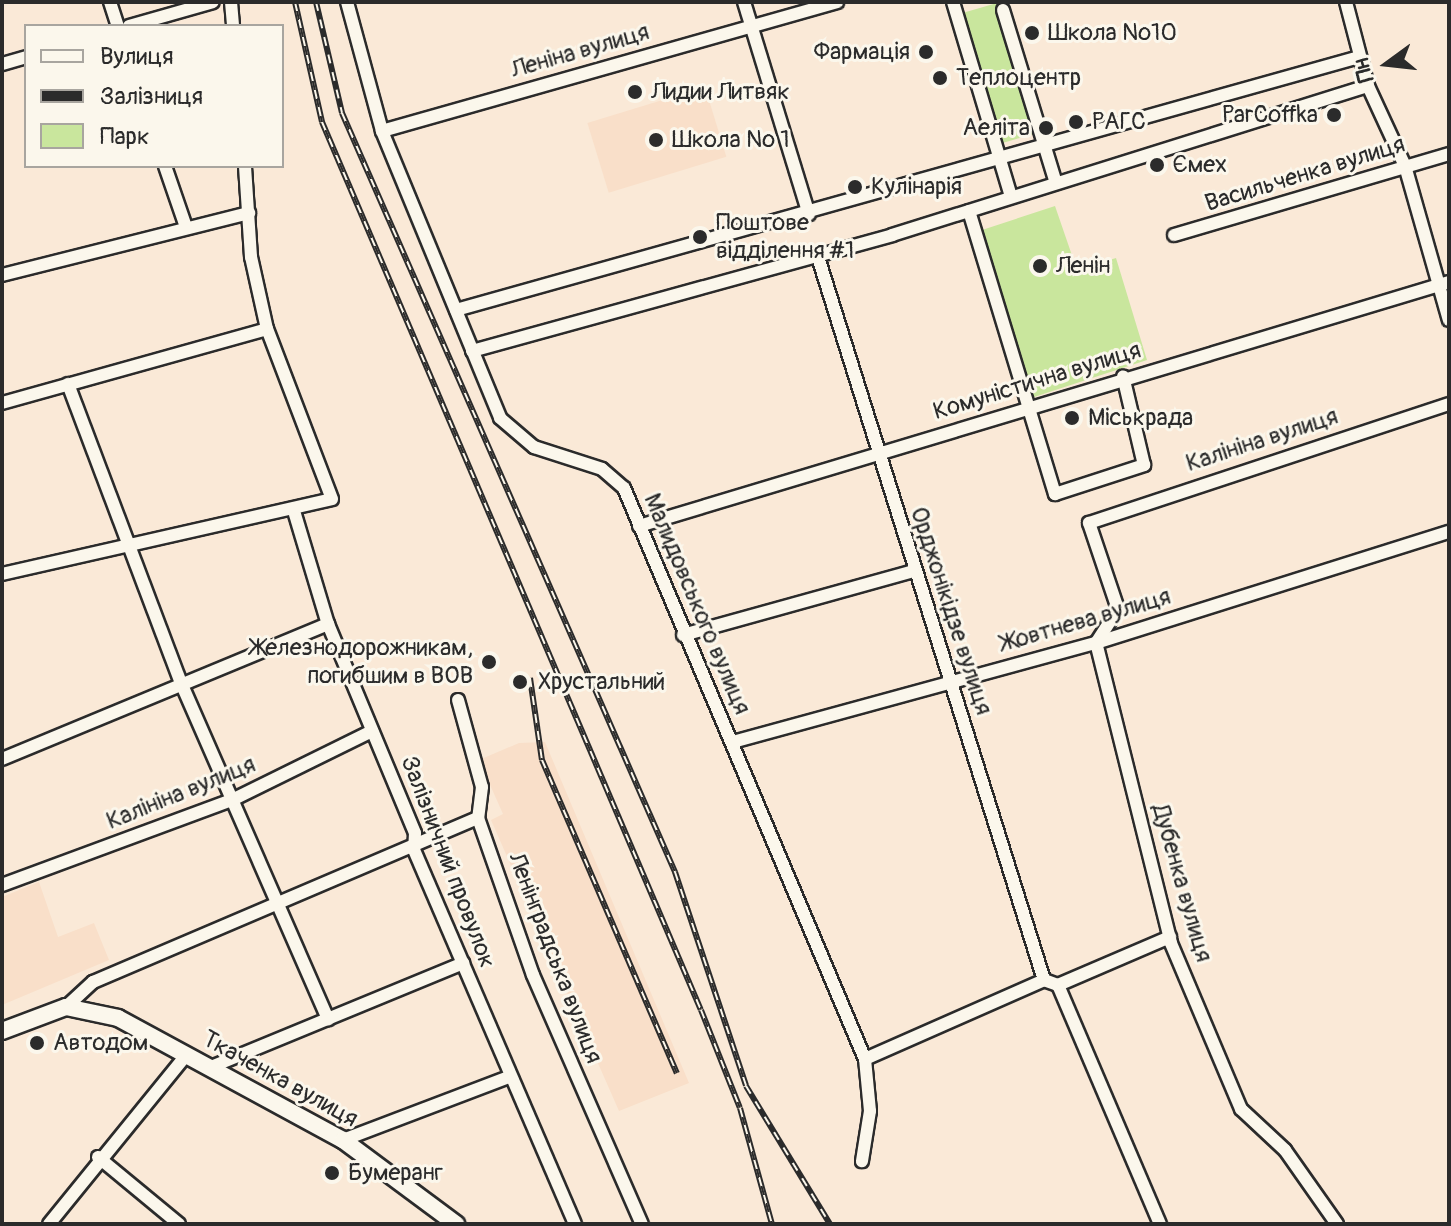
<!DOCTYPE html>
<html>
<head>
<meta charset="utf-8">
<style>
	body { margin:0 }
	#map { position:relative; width:1451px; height:1226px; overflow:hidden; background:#fae9d7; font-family:Pangolin,sans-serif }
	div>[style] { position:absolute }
	.built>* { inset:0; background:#f9dfc9; transform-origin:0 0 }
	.green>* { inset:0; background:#c9e69d; transform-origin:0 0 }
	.roads { filter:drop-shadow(2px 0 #2b2b2b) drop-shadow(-2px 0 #2b2b2b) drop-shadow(0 2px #2b2b2b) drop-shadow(0 -2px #2b2b2b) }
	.minor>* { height:12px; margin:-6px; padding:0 6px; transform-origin:6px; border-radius:6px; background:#fbf7ec }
	.major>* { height:16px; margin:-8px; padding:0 8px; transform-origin:8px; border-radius:8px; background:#fbf7ec }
	.rail>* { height:6px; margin-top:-3px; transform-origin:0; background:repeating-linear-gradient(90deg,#fbf7ec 0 9px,#2b2b2b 0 18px); box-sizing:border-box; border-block:2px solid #2b2b2b }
	.dots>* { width:22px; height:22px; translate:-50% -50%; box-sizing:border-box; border:4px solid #fbf7ec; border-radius:50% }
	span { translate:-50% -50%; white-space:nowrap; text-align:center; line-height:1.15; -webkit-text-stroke:6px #fbf7ec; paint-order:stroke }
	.poi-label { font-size:24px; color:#2b2b2b }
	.left { translate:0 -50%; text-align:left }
	.right { translate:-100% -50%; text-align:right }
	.street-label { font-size:24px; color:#2b2b2b }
	.frame { position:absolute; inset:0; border:4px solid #2b2b2b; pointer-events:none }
	.legend { position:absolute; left:24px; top:24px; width:260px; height:144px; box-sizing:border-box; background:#fbf7ec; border:2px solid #a8a59f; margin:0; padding:10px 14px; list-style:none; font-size:24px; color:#2b2b2b }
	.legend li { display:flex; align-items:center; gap:16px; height:40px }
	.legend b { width:40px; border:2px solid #a8a59f }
	.north { position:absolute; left:1347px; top:24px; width:80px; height:80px; -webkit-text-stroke:6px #fbf7ec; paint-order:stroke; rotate:255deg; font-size:22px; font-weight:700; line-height:32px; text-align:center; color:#2b2b2b }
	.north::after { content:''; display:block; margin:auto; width:28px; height:36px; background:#2b2b2b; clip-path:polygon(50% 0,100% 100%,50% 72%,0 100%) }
</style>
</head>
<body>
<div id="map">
	<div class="built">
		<div style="left:705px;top:87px;width:73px;height:123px;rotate:73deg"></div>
		<div style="clip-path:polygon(545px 742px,689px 1083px,619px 1111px,491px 820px,503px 814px,479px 760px,519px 743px)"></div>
		<div style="clip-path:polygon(39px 882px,58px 937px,94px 923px,109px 960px,2px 1005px,2px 897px)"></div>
	</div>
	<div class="green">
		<div style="left:997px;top:3px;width:136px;height:36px;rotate:74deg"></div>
		<div style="clip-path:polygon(1055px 206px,1077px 270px,1116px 258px,1147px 360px,1028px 399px,979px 231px)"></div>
	</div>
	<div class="roads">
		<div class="minor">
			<div style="left:110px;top:2px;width:25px;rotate:72deg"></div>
			<div style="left:231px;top:2px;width:24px;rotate:85deg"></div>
			<div style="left:347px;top:2px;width:134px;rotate:74.8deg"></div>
			<div style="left:382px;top:131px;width:310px;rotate:67.6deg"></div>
			<div style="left:500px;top:418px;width:45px;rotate:40.5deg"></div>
			<div style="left:534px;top:447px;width:71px;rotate:17.9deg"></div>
			<div style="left:602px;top:469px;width:29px;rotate:41deg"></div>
			<div style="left:624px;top:488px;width:620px;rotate:67.12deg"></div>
			<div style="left:865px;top:1059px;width:52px;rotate:84.5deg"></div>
			<div style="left:870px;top:1111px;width:51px;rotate:99.1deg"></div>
			<div style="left:744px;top:2px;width:222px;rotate:73deg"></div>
			<div style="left:953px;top:2px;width:203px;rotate:73.4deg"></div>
			<div style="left:1346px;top:2px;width:87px;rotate:75.3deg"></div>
			<div style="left:1368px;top:86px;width:88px;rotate:65.2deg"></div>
			<div style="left:1405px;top:166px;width:160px;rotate:74.1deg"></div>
			<div style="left:1003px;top:10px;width:181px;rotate:73deg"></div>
			<div style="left:129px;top:26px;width:87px;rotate:-15.9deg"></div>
			<div style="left:2px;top:64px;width:25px;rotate:-16deg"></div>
			<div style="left:382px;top:131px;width:473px;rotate:-15.8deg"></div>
			<div style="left:165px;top:166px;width:65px;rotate:71deg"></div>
			<div style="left:969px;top:211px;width:296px;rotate:73.1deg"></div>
			<div style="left:1055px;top:494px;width:94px;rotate:-18deg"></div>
			<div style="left:1144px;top:465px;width:91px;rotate:-103.3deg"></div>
			<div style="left:1174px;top:235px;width:287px;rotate:-16.4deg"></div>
			<div style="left:818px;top:257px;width:757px;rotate:72.64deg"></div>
			<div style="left:2px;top:275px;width:255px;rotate:-14.1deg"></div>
			<div style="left:456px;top:310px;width:938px;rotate:-15.65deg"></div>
			<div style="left:472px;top:351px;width:436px;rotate:-15.4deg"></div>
			<div style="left:892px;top:235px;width:499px;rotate:-17.4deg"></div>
			<div style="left:68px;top:384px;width:322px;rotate:69.3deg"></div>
			<div style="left:182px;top:685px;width:365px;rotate:66.4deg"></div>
			<div style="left:2px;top:403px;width:275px;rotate:-15.6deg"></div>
			<div style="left:294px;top:511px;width:118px;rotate:73.3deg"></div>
			<div style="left:328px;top:624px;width:226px;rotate:67.4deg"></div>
			<div style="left:415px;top:833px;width:17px;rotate:93deg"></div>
			<div style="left:414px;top:850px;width:407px;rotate:66.7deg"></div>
			<div style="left:639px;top:526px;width:846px;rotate:-16.76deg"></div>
			<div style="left:2px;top:574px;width:338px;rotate:-12.8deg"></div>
			<div style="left:332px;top:499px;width:182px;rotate:-110.9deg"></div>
			<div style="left:267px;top:329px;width:74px;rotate:-102.5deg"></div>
			<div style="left:251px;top:257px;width:91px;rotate:-93.8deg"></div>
			<div style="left:683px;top:635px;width:239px;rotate:-15.5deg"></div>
			<div style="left:458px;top:700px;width:90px;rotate:74.6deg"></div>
			<div style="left:482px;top:787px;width:31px;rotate:97deg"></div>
			<div style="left:478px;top:818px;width:166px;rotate:70.7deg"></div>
			<div style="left:533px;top:975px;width:272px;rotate:66.4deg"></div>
			<div style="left:733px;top:742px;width:376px;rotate:-15.3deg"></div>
			<div style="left:1096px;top:643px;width:370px;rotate:-17.5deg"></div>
			<div style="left:2px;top:759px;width:353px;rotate:-22.5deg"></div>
			<div style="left:2px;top:885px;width:245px;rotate:-20.3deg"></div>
			<div style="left:232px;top:800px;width:156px;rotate:-26.2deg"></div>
			<div style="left:1058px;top:985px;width:260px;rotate:66.9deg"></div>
			<div style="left:66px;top:1007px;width:37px;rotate:-43deg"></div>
			<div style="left:93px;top:982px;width:418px;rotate:-23.1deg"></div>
			<div style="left:865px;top:1059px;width:196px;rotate:-23.8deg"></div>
			<div style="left:1044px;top:980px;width:15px;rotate:20deg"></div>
			<div style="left:1058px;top:985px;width:122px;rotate:-23.2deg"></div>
			<div style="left:211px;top:1067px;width:273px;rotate:-22.4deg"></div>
			<div style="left:343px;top:1140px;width:178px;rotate:-20.8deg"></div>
			<div style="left:98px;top:1157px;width:105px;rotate:39.6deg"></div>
			<div style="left:49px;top:1224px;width:219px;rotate:-50.9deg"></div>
			<div style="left:1337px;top:1224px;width:90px;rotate:-125.1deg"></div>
			<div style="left:1285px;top:1150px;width:60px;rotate:-137deg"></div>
			<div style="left:1241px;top:1109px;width:180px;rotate:-112.9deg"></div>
			<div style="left:1171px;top:943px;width:309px;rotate:-104deg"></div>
			<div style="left:1096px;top:643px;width:40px;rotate:-57.1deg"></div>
			<div style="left:1118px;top:609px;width:91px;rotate:-108.6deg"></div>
			<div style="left:1089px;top:523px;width:379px;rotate:-18.3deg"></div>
		</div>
		<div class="major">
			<div style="left:2px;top:1031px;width:68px;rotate:-20.6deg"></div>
			<div style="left:66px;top:1007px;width:53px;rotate:11.9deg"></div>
			<div style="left:118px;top:1018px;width:256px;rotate:28.5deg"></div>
			<div style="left:343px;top:1140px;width:141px;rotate:36.6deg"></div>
		</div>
	</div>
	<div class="rail">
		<div style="left:295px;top:2px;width:123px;rotate:77.3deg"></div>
		<div style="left:322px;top:122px;width:965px;rotate:66.89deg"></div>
		<div style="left:701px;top:1010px;width:105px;rotate:68.3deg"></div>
		<div style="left:740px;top:1108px;width:120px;rotate:74.6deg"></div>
		<div style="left:316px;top:2px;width:114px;rotate:76.8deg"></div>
		<div style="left:342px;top:113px;width:829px;rotate:66.31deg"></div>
		<div style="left:675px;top:872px;width:225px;rotate:71.6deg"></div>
		<div style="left:746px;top:1086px;width:162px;rotate:58.7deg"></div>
		<div style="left:530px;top:678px;width:83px;rotate:81.7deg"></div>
		<div style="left:542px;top:760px;width:341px;rotate:66.7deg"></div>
	</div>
	<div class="dots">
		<div style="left:1032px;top:33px;background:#2b2b2b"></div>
		<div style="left:926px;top:52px;background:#2b2b2b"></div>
		<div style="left:940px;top:78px;background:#2b2b2b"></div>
		<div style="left:635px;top:92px;background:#2b2b2b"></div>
		<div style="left:1334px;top:115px;background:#2b2b2b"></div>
		<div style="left:1076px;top:122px;background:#2b2b2b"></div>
		<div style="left:1046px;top:128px;background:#2b2b2b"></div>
		<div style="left:656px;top:140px;background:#2b2b2b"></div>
		<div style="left:1157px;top:165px;background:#2b2b2b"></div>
		<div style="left:855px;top:187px;background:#2b2b2b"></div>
		<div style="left:700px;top:237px;background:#2b2b2b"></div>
		<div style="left:1040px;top:266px;background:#2b2b2b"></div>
		<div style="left:1072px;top:418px;background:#2b2b2b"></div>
		<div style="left:489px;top:662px;background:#2b2b2b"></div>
		<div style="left:520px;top:682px;background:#2b2b2b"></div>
		<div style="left:37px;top:1043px;background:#2b2b2b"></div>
		<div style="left:332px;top:1173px;background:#2b2b2b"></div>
	</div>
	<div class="poi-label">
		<span class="left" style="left:1048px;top:33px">Школа №10</span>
		<span class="right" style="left:910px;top:52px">Фармація</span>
		<span class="left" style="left:956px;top:78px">Теплоцентр</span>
		<span class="left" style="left:651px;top:92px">Лидии Литвяк</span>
		<span class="right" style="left:1318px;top:115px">ParCoffka</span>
		<span class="left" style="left:1092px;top:122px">РАГС</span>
		<span class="right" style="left:1030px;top:128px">Аеліта</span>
		<span class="left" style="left:672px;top:140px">Школа № 1</span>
		<span class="left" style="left:1173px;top:165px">Ємех</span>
		<span class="left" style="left:871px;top:187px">Кулінарія</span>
		<span class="left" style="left:716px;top:237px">Поштове<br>відділення #1</span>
		<span class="left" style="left:1056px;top:266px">Ленін</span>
		<span class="left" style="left:1088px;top:418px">Міськрада</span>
		<span class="right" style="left:473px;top:662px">Железнодорожникам,<br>погибшим в ВОВ</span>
		<span class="left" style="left:538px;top:682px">Хрустальний</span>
		<span class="left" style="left:53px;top:1043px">Автодом</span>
		<span class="left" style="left:348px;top:1173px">Бумеранг</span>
	</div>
	<div class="street-label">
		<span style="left:580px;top:51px;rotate:-16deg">Леніна вулиця</span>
		<span style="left:1305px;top:174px;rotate:-17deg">Васильченка вулиця</span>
		<span style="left:1037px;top:381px;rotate:-17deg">Комуністична вулиця</span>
		<span style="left:1262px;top:440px;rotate:-18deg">Калініна вулиця</span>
		<span style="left:697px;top:604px;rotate:67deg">Малидовського вулиця</span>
		<span style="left:951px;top:611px;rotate:72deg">Орджонікідзе вулиця</span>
		<span style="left:1086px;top:620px;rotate:-16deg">Жовтнева вулиця</span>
		<span style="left:181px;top:793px;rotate:-22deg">Калініна вулиця</span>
		<span style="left:448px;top:862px;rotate:69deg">Залізничний провулок</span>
		<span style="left:1182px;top:883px;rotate:74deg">Дубенка вулиця</span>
		<span style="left:555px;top:958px;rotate:69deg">Ленінградська вулиця</span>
		<span style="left:280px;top:1079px;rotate:29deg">Ткаченка вулиця</span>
	</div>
	<div class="frame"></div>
	<ul class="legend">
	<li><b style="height:10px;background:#fbf7ec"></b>Вулиця</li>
	<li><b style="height:10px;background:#2b2b2b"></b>Залізниця</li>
	<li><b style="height:22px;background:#c9e69d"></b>Парк</li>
	</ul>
	<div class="north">Пн</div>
</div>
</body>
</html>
